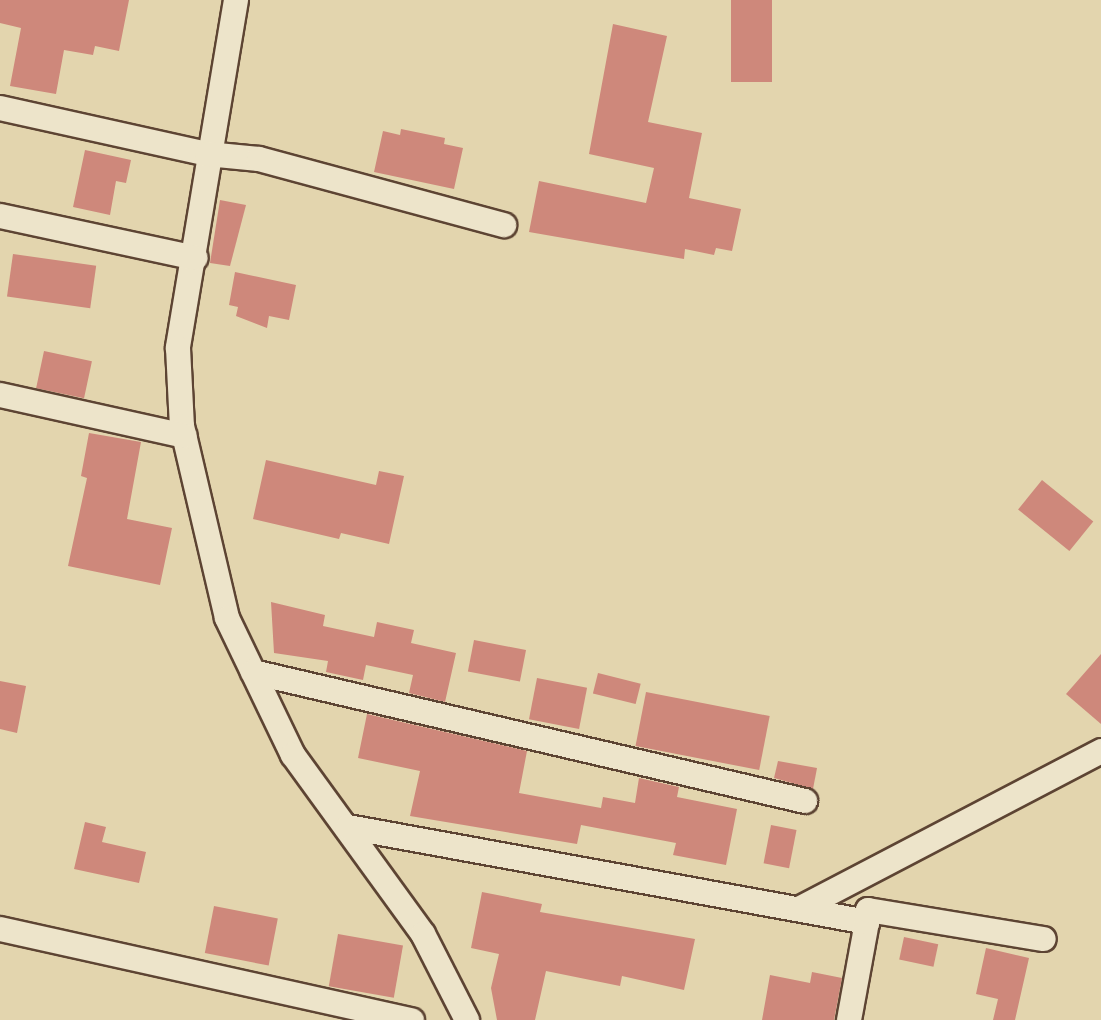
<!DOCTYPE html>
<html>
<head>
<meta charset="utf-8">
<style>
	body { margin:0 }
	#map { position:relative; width:1101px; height:1020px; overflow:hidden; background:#e3d5ae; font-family:"Gentium Book Plus",serif }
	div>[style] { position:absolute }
	.building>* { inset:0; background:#ce887b; transform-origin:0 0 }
	.roads { filter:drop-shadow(2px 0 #5d4433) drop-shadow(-2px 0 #5d4433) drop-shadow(0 2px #5d4433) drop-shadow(0 -2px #5d4433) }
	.minor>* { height:24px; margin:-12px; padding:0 12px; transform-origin:12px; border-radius:12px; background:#ede4ca }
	span { translate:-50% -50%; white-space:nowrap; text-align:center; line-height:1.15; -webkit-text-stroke:8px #ede4ca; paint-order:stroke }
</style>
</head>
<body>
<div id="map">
	<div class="building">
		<div style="clip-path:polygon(0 0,129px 0,119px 51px,95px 46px,93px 55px,64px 50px,56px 94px,10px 86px,21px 28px,0 23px)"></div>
		<div style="left:731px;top:0;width:41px;height:82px"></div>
		<div style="clip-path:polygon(613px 24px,667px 36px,648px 122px,702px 133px,689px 198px,741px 209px,732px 251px,716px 248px,714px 255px,685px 249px,684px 259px,529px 232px,539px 181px,646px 203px,654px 168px,589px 154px)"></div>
		<div style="clip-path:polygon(401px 129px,445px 138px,444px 144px,463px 148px,454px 189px,374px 172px,383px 131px,400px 135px)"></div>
		<div style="clip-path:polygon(85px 150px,131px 160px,126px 183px,116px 181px,110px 215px,73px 207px)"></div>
		<div style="clip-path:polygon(220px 200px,246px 205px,230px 266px,210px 263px)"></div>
		<div style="left:13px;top:254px;width:84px;height:43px;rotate:8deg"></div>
		<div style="clip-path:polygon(235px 272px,296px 285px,289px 320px,269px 316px,267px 328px,236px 316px,238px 307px,229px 305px)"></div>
		<div style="left:44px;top:351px;width:49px;height:38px;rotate:12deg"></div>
		<div style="clip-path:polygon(89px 433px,141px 442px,127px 519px,172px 528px,160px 585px,68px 566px,87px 478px,81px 476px)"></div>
		<div style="clip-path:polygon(266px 460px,376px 485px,379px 471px,404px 476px,389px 544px,341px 533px,339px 539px,253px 519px)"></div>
		<div style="left:1042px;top:480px;width:66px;height:38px;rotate:39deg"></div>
		<div style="clip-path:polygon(271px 602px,325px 615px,323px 626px,374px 637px,377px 622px,414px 630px,411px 643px,456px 653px,445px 702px,409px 693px,413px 675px,366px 665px,363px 680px,326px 672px,328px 661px,274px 653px)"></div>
		<div style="left:474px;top:640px;width:53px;height:32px;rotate:11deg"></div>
		<div style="clip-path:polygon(1101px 654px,1101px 724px,1066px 694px)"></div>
		<div style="left:598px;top:673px;width:44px;height:21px;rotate:14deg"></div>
		<div style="left:537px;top:678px;width:51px;height:42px;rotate:11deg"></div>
		<div style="clip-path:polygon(0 681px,26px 686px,17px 733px,0 729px)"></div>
		<div style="left:646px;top:692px;width:126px;height:55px;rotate:11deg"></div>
		<div style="clip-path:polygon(367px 714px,527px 751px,519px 793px,601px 808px,603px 797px,635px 803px,639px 778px,679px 787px,677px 797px,737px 809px,726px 865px,673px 855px,676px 843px,581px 825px,577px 844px,410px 816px,420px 771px,358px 758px)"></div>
		<div style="clip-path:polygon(778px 761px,817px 768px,813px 789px,774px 778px)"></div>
		<div style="clip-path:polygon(85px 822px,106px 827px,102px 842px,146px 852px,139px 883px,74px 869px)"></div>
		<div style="left:771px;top:825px;width:26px;height:39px;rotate:11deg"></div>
		<div style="clip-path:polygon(482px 892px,542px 904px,540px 912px,695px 939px,684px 990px,622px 976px,620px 986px,546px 971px,535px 1020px,497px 1020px,491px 988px,499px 954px,471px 948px)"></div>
		<div style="left:214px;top:906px;width:65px;height:48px;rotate:11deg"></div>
		<div style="left:338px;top:934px;width:66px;height:53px;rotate:10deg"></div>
		<div style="left:904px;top:937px;width:35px;height:23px;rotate:12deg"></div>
		<div style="clip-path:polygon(986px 948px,1029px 958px,1015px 1020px,993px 1020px,998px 999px,976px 994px)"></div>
		<div style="clip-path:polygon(812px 972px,842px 978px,834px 1020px,762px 1020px,770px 975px,810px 983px)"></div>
	</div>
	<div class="roads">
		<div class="minor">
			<div style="left:236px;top:0;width:353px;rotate:99.5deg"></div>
			<div style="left:178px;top:348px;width:78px;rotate:87.1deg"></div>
			<div style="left:182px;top:426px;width:197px;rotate:76.8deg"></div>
			<div style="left:227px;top:618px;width:152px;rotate:64.3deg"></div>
			<div style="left:293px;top:755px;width:221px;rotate:54deg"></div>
			<div style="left:423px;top:934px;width:97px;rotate:62.9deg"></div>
			<div style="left:0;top:108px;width:212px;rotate:12.5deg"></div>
			<div style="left:207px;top:154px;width:52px;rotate:5.5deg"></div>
			<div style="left:259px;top:159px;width:254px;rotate:15.1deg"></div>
			<div style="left:0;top:216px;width:200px;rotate:12.1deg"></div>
			<div style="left:0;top:395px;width:189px;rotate:12.5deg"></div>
			<div style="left:253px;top:672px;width:567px;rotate:13.15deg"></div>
			<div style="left:348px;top:827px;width:528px;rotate:10.37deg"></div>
			<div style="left:867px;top:922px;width:100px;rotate:100.4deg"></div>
			<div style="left:799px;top:909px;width:341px;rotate:-27.6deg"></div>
			<div style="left:867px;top:922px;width:12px;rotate:-85deg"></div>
			<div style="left:868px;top:910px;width:178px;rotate:9.4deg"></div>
			<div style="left:0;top:929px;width:422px;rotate:12.5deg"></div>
		</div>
	</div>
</div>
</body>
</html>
